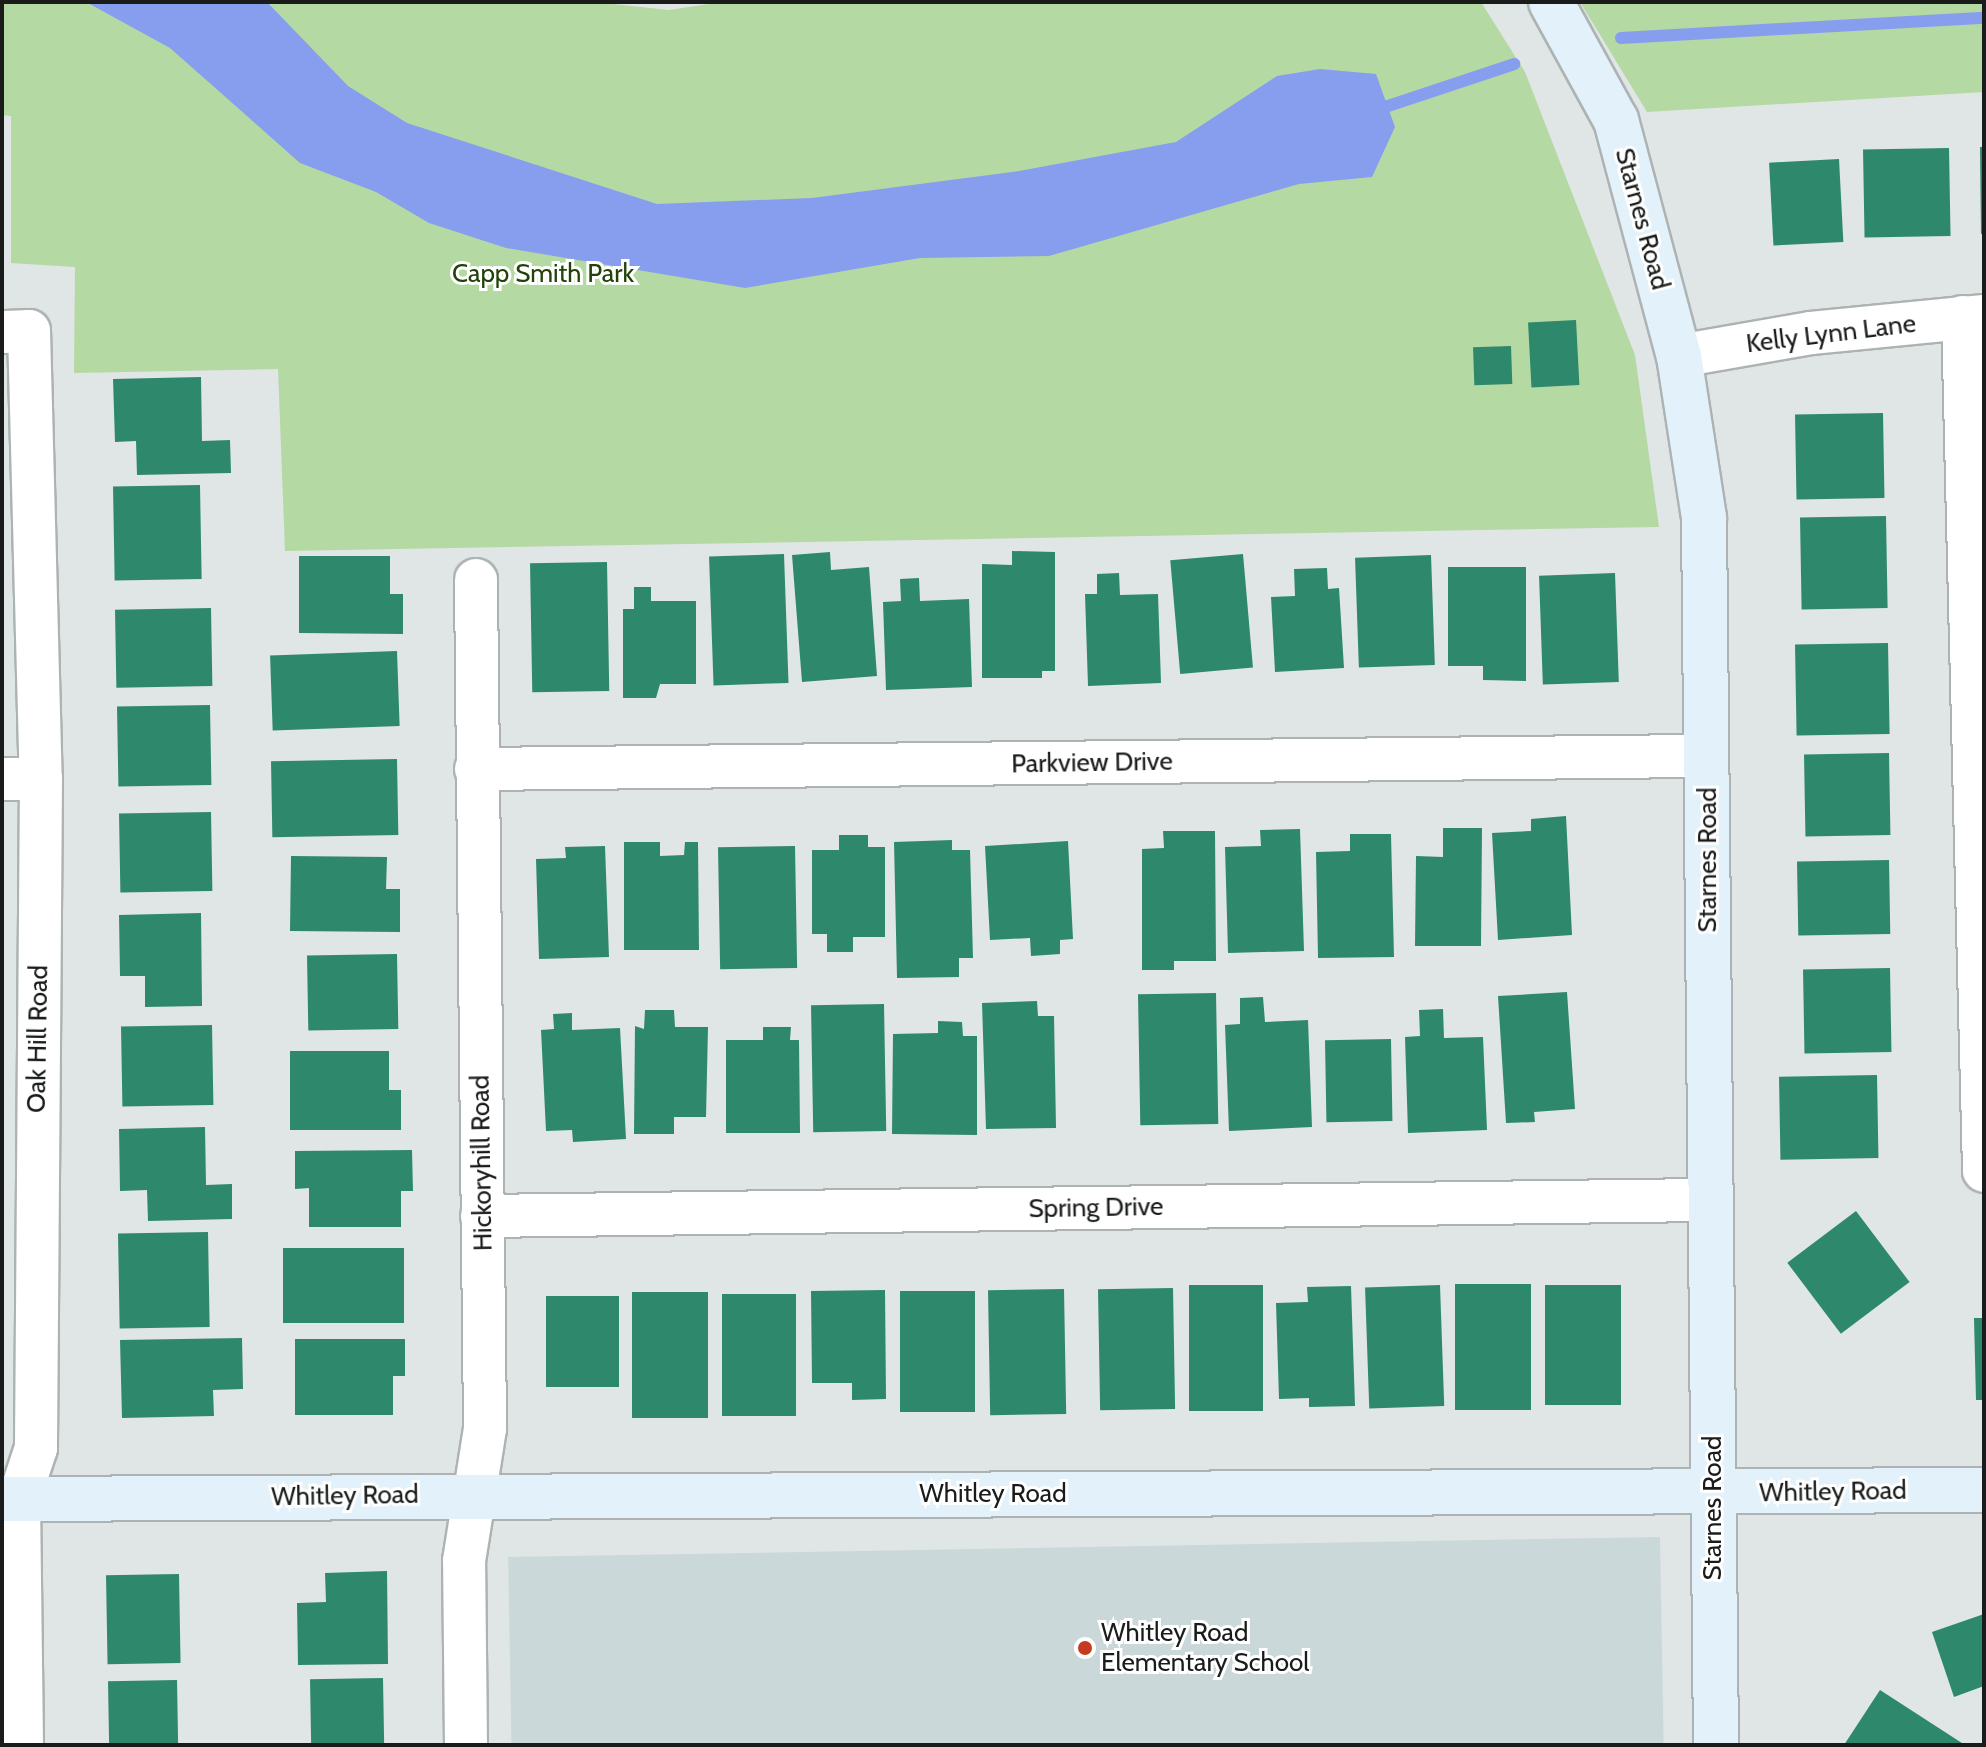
<!DOCTYPE html>
<html>
<head>
<meta charset="utf-8">
<style>
	body { margin:0 }
	#map { position:relative; width:1986px; height:1747px; overflow:hidden; background:#e0e5e6; font-family:Cabin,sans-serif }
	div>[style] { position:absolute }
	.built>* { inset:0; background:#cad8d9; transform-origin:0 0 }
	.green>* { inset:0; background:#b5d9a3 }
	.water>* { inset:0; background:#869eed }
	.stream>* { height:12px; margin:-6px; padding:0 6px; transform-origin:6px; border-radius:6px; background:#869eed }
	.building>* { inset:0; background:#2e886c; transform-origin:0 0 }
	.roads { filter:drop-shadow(2px 0 #adb3b3) drop-shadow(-2px 0 #adb3b3) drop-shadow(0 2px #adb3b3) drop-shadow(0 -2px #adb3b3) }
	.street>* { height:42px; margin:-21px; padding:0 21px; transform-origin:21px; border-radius:21px; background:#fff }
	.secondary>* { height:44px; margin:-22px; padding:0 22px; transform-origin:22px; border-radius:22px; background:#e2f1fa }
	.dots>* { width:22px; height:22px; translate:-50% -50%; box-sizing:border-box; border:4px solid #fff; border-radius:50% }
	span { translate:-50% -50%; white-space:nowrap; text-align:center; line-height:1.15; -webkit-text-stroke:6px #fff; paint-order:stroke }
	.street-label { font-size:26px; color:#1a1c1c }
	.park-label { font-size:26px; color:#22420a }
	.poi-label { font-size:26px; color:#1a1c1c }
	.left { translate:0 -50%; text-align:left }
	.frame { position:absolute; inset:0; border:4px solid #1a1c1c; pointer-events:none }
</style>
</head>
<body>
<div id="map">
	<div class="built">
		<div style="left:1660px;top:1537px;width:208px;height:1152px;rotate:89deg"></div>
	</div>
	<div class="green">
		<div style="clip-path:polygon(2px 2px,595px 2px,669px 10px,722px 2px,1481px 2px,1525px 72px,1635px 355px,1659px 527px,285px 551px,278px 369px,74px 373px,75px 267px,11px 263px,11px 116px,2px 115px)"></div>
		<div style="clip-path:polygon(1580px 2px,1984px 2px,1984px 92px,1647px 112px)"></div>
	</div>
	<div class="water">
		<div style="clip-path:polygon(86px 2px,267px 2px,348px 86px,407px 123px,657px 204px,812px 198px,1019px 171px,1176px 142px,1277px 76px,1320px 69px,1376px 74px,1395px 127px,1372px 177px,1299px 184px,1049px 256px,920px 258px,745px 288px,506px 248px,429px 223px,376px 192px,300px 163px,170px 48px)"></div>
	</div>
	<div class="stream">
		<div style="left:1621px;top:38px;width:364px;rotate:-3.2deg"></div>
		<div style="left:1373px;top:111px;width:149px;rotate:-18.4deg"></div>
	</div>
	<div class="building">
		<div style="clip-path:polygon(1980px 147px,1984px 147px,1984px 234px,1981px 234px)"></div>
		<div style="left:1949px;top:148px;width:88px;height:86px;rotate:89deg"></div>
		<div style="left:1839px;top:159px;width:83px;height:70px;rotate:87deg"></div>
		<div style="left:1576px;top:320px;width:65px;height:48px;rotate:87deg"></div>
		<div style="left:1511px;top:346px;width:38px;height:38px;rotate:88deg"></div>
		<div style="clip-path:polygon(201px 377px,202px 441px,230px 440px,231px 473px,137px 475px,136px 441px,115px 442px,113px 379px)"></div>
		<div style="left:1883px;top:413px;width:85px;height:88px;rotate:89deg"></div>
		<div style="left:200px;top:485px;width:94px;height:87px;rotate:89deg"></div>
		<div style="left:1886px;top:516px;width:92px;height:86px;rotate:89deg"></div>
		<div style="clip-path:polygon(1012px 551px,1055px 552px,1055px 671px,1042px 671px,1042px 678px,982px 678px,982px 564px,1012px 565px)"></div>
		<div style="clip-path:polygon(830px 552px,831px 570px,869px 567px,877px 676px,802px 682px,792px 555px)"></div>
		<div style="left:784px;top:554px;width:129px;height:75px;rotate:88deg"></div>
		<div style="left:1243px;top:554px;width:114px;height:73px;rotate:85deg"></div>
		<div style="left:1431px;top:555px;width:110px;height:76px;rotate:88deg"></div>
		<div style="clip-path:polygon(299px 556px,390px 556px,390px 594px,403px 594px,403px 634px,299px 633px)"></div>
		<div style="left:607px;top:562px;width:129px;height:77px;rotate:89deg"></div>
		<div style="clip-path:polygon(1448px 567px,1526px 567px,1526px 681px,1483px 680px,1483px 666px,1448px 666px)"></div>
		<div style="clip-path:polygon(1327px 568px,1328px 589px,1339px 588px,1344px 668px,1275px 672px,1271px 597px,1295px 596px,1294px 569px)"></div>
		<div style="clip-path:polygon(1119px 573px,1120px 595px,1158px 594px,1161px 683px,1088px 686px,1085px 594px,1097px 594px,1097px 574px)"></div>
		<div style="left:1615px;top:573px;width:109px;height:76px;rotate:88deg"></div>
		<div style="clip-path:polygon(919px 578px,920px 601px,969px 599px,972px 687px,886px 690px,883px 602px,901px 601px,900px 579px)"></div>
		<div style="clip-path:polygon(634px 587px,651px 587px,651px 601px,696px 601px,696px 684px,660px 684px,656px 698px,623px 698px,623px 609px,634px 609px)"></div>
		<div style="left:211px;top:608px;width:78px;height:96px;rotate:89deg"></div>
		<div style="left:1888px;top:643px;width:91px;height:93px;rotate:89deg"></div>
		<div style="left:397px;top:651px;width:75px;height:127px;rotate:88deg"></div>
		<div style="left:210px;top:705px;width:80px;height:93px;rotate:89deg"></div>
		<div style="left:1889px;top:753px;width:82px;height:85px;rotate:89deg"></div>
		<div style="left:397px;top:759px;width:76px;height:126px;rotate:89deg"></div>
		<div style="left:211px;top:812px;width:79px;height:92px;rotate:89deg"></div>
		<div style="clip-path:polygon(1566px 816px,1572px 935px,1498px 940px,1492px 833px,1531px 831px,1531px 819px)"></div>
		<div style="clip-path:polygon(1443px 828px,1482px 828px,1481px 946px,1415px 946px,1416px 856px,1443px 857px)"></div>
		<div style="clip-path:polygon(1300px 829px,1304px 951px,1228px 953px,1225px 847px,1261px 846px,1260px 830px)"></div>
		<div style="clip-path:polygon(1163px 831px,1215px 831px,1216px 961px,1174px 961px,1174px 970px,1142px 970px,1142px 849px,1164px 848px)"></div>
		<div style="clip-path:polygon(1350px 834px,1391px 834px,1394px 957px,1318px 958px,1316px 852px,1350px 851px)"></div>
		<div style="clip-path:polygon(839px 835px,868px 835px,868px 847px,885px 847px,885px 937px,853px 937px,853px 952px,827px 952px,827px 934px,812px 934px,812px 850px,839px 850px)"></div>
		<div style="clip-path:polygon(952px 840px,952px 850px,970px 850px,973px 958px,959px 958px,959px 977px,897px 978px,894px 842px)"></div>
		<div style="clip-path:polygon(1068px 841px,1073px 939px,1060px 940px,1060px 954px,1031px 956px,1030px 938px,990px 940px,985px 846px)"></div>
		<div style="clip-path:polygon(624px 842px,660px 842px,660px 856px,684px 855px,685px 842px,698px 842px,699px 950px,624px 950px)"></div>
		<div style="clip-path:polygon(605px 846px,609px 957px,539px 959px,536px 859px,566px 858px,565px 847px)"></div>
		<div style="left:795px;top:846px;width:122px;height:77px;rotate:89deg"></div>
		<div style="clip-path:polygon(291px 856px,387px 857px,386px 889px,400px 889px,400px 932px,290px 931px)"></div>
		<div style="left:1889px;top:860px;width:74px;height:92px;rotate:89deg"></div>
		<div style="clip-path:polygon(201px 913px,202px 1006px,145px 1007px,145px 976px,120px 976px,119px 915px)"></div>
		<div style="left:397px;top:954px;width:75px;height:90px;rotate:89deg"></div>
		<div style="left:1890px;top:968px;width:84px;height:87px;rotate:89deg"></div>
		<div style="clip-path:polygon(1567px 992px,1575px 1109px,1534px 1112px,1535px 1122px,1506px 1123px,1498px 996px)"></div>
		<div style="left:1216px;top:993px;width:131px;height:78px;rotate:89deg"></div>
		<div style="clip-path:polygon(1263px 997px,1265px 1022px,1308px 1020px,1312px 1127px,1229px 1131px,1225px 1025px,1240px 1024px,1240px 998px)"></div>
		<div style="clip-path:polygon(1037px 1001px,1038px 1016px,1054px 1016px,1056px 1128px,986px 1129px,982px 1003px)"></div>
		<div style="left:884px;top:1004px;width:127px;height:73px;rotate:89deg"></div>
		<div style="clip-path:polygon(1443px 1009px,1444px 1038px,1483px 1037px,1487px 1130px,1408px 1133px,1405px 1037px,1420px 1036px,1419px 1010px)"></div>
		<div style="clip-path:polygon(645px 1010px,674px 1010px,675px 1027px,708px 1027px,706px 1117px,674px 1117px,674px 1134px,634px 1134px,635px 1026px,644px 1029px)"></div>
		<div style="clip-path:polygon(572px 1013px,572px 1030px,620px 1028px,626px 1139px,573px 1142px,572px 1130px,546px 1131px,541px 1030px,554px 1029px,553px 1014px)"></div>
		<div style="clip-path:polygon(938px 1021px,962px 1022px,963px 1036px,977px 1036px,977px 1135px,892px 1134px,893px 1034px,938px 1033px)"></div>
		<div style="left:212px;top:1025px;width:80px;height:91px;rotate:89deg"></div>
		<div style="clip-path:polygon(763px 1027px,791px 1027px,790px 1040px,799px 1040px,800px 1133px,726px 1133px,726px 1040px,763px 1040px)"></div>
		<div style="left:1391px;top:1039px;width:82px;height:66px;rotate:89deg"></div>
		<div style="clip-path:polygon(290px 1051px,389px 1051px,389px 1090px,401px 1090px,401px 1130px,290px 1130px)"></div>
		<div style="left:1877px;top:1075px;width:83px;height:98px;rotate:89deg"></div>
		<div style="clip-path:polygon(205px 1127px,206px 1185px,232px 1184px,232px 1219px,148px 1221px,147px 1190px,120px 1191px,119px 1129px)"></div>
		<div style="clip-path:polygon(412px 1150px,413px 1191px,401px 1191px,401px 1227px,309px 1227px,309px 1188px,295px 1189px,295px 1151px)"></div>
		<div style="left:1856px;top:1211px;width:89px;height:86px;rotate:53deg"></div>
		<div style="left:208px;top:1232px;width:95px;height:90px;rotate:89deg"></div>
		<div style="left:283px;top:1248px;width:121px;height:75px"></div>
		<div style="left:1455px;top:1284px;width:76px;height:126px"></div>
		<div style="left:1263px;top:1285px;width:126px;height:74px;rotate:90deg"></div>
		<div style="left:1440px;top:1285px;width:121px;height:75px;rotate:88deg"></div>
		<div style="left:1545px;top:1285px;width:76px;height:120px"></div>
		<div style="clip-path:polygon(1351px 1286px,1355px 1406px,1309px 1407px,1309px 1398px,1279px 1399px,1276px 1303px,1308px 1302px,1307px 1287px)"></div>
		<div style="left:1173px;top:1288px;width:121px;height:75px;rotate:89deg"></div>
		<div style="left:1064px;top:1289px;width:125px;height:76px;rotate:89deg"></div>
		<div style="clip-path:polygon(885px 1290px,886px 1399px,852px 1400px,852px 1383px,812px 1383px,811px 1291px)"></div>
		<div style="left:900px;top:1291px;width:75px;height:121px"></div>
		<div style="left:632px;top:1292px;width:76px;height:126px"></div>
		<div style="left:722px;top:1294px;width:74px;height:122px"></div>
		<div style="left:546px;top:1296px;width:73px;height:91px"></div>
		<div style="clip-path:polygon(1974px 1318px,1984px 1318px,1984px 1400px,1976px 1400px)"></div>
		<div style="clip-path:polygon(242px 1338px,243px 1389px,213px 1390px,214px 1416px,122px 1418px,120px 1340px)"></div>
		<div style="clip-path:polygon(295px 1339px,405px 1339px,405px 1376px,393px 1376px,393px 1415px,295px 1415px)"></div>
		<div style="clip-path:polygon(387px 1571px,388px 1664px,298px 1665px,297px 1603px,326px 1602px,325px 1573px)"></div>
		<div style="left:179px;top:1574px;width:89px;height:73px;rotate:89deg"></div>
		<div style="clip-path:polygon(1984px 1614px,1984px 1686px,1954px 1697px,1932px 1632px)"></div>
		<div style="left:383px;top:1678px;width:67px;height:73px;rotate:89deg"></div>
		<div style="left:177px;top:1680px;width:65px;height:69px;rotate:89deg"></div>
		<div style="clip-path:polygon(1880px 1690px,1965px 1745px,1844px 1745px)"></div>
	</div>
	<div class="roads">
		<div class="street">
			<div style="left:1963px;top:317px;width:854px;rotate:88.59deg"></div>
			<div style="left:2px;top:332px;width:27px;rotate:-2deg"></div>
			<div style="left:29px;top:331px;width:448px;rotate:88.5deg"></div>
			<div style="left:41px;top:779px;width:669px;rotate:90.43deg"></div>
			<div style="left:36px;top:1448px;width:54px;rotate:108.4deg"></div>
			<div style="left:19px;top:1499px;width:246px;rotate:89.3deg"></div>
			<div style="left:1679px;top:356px;width:134px;rotate:-9.9deg"></div>
			<div style="left:1811px;top:333px;width:174px;rotate:-5.6deg"></div>
			<div style="left:476px;top:769px;width:1231px;rotate:-0.61deg"></div>
			<div style="left:2px;top:779px;width:39px"></div>
			<div style="left:482px;top:1216px;width:1228px;rotate:-0.75deg"></div>
			<div style="left:466px;top:1745px;width:184px;rotate:-90.6deg"></div>
			<div style="left:464px;top:1561px;width:135px;rotate:-81deg"></div>
			<div style="left:485px;top:1428px;width:848px;rotate:-90.61deg"></div>
		</div>
		<div class="secondary">
			<div style="left:1551px;top:2px;width:135px;rotate:61.2deg"></div>
			<div style="left:1616px;top:120px;width:244px;rotate:75.1deg"></div>
			<div style="left:1679px;top:356px;width:164px;rotate:81.2deg"></div>
			<div style="left:1704px;top:518px;width:1227px;rotate:89.44deg"></div>
			<div style="left:2px;top:1499px;width:1982px;rotate:-0.26deg"></div>
		</div>
	</div>
	<div class="dots">
		<div style="left:1085px;top:1648px;background:#c63b1f"></div>
	</div>
	<div class="street-label">
		<span style="left:1642px;top:219px;rotate:75deg">Starnes Road</span>
		<span style="left:1831px;top:334px;rotate:-7deg">Kelly Lynn Lane</span>
		<span style="left:1092px;top:763px;rotate:-1deg">Parkview Drive</span>
		<span style="left:1708px;top:860px;rotate:-90deg">Starnes Road</span>
		<span style="left:38px;top:1039px;rotate:-89deg">Oak Hill Road</span>
		<span style="left:482px;top:1163px;rotate:-91deg">Hickoryhill Road</span>
		<span style="left:1096px;top:1208px;rotate:-1deg">Spring Drive</span>
		<span style="left:1833px;top:1492px;rotate:-1deg">Whitley Road</span>
		<span style="left:993px;top:1494px">Whitley Road</span>
		<span style="left:345px;top:1496px;rotate:-1deg">Whitley Road</span>
		<span style="left:1713px;top:1508px;rotate:-90deg">Starnes Road</span>
	</div>
	<div class="park-label">
		<span style="left:543px;top:274px">Capp Smith Park</span>
	</div>
	<div class="poi-label">
		<span class="left" style="left:1101px;top:1648px">Whitley Road<br>Elementary School</span>
	</div>
	<div class="frame"></div>
</div>
</body>
</html>
